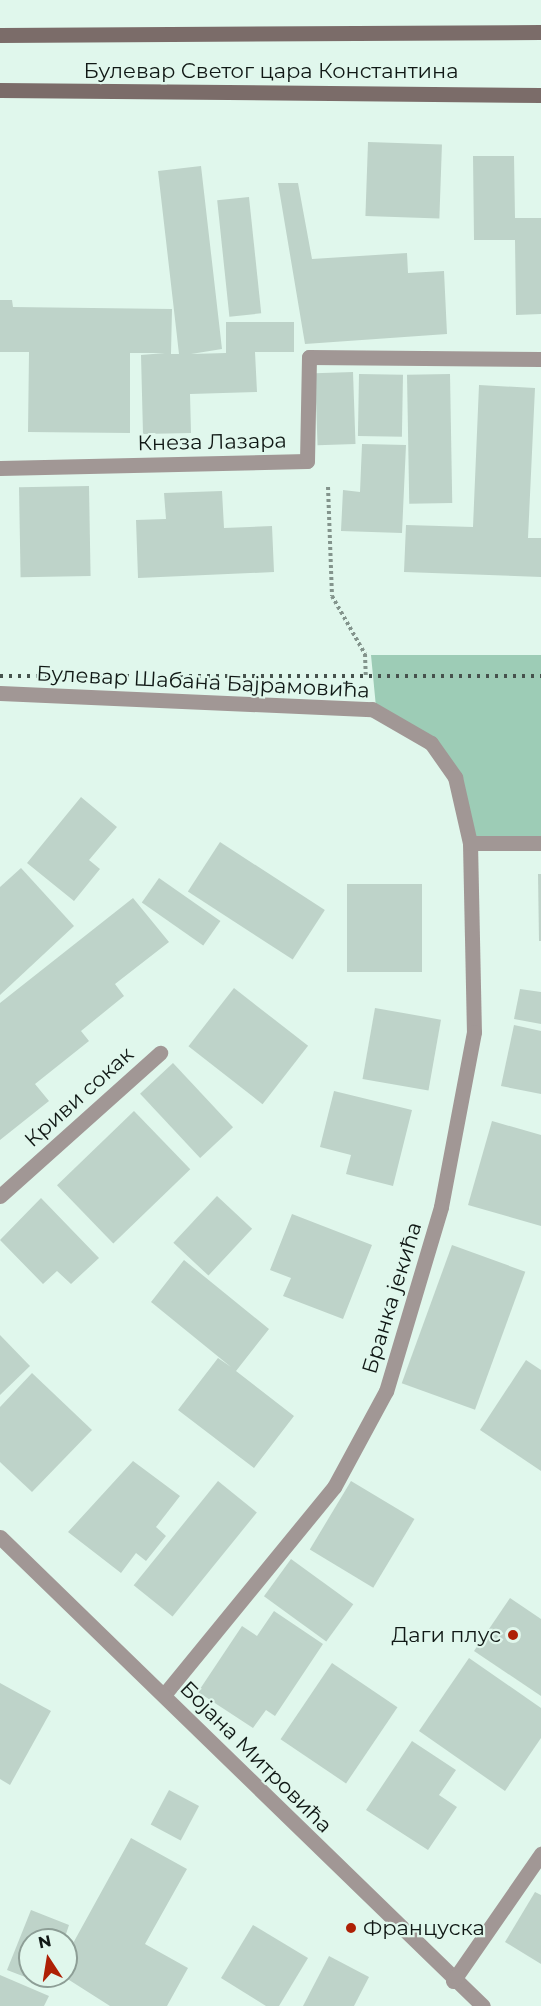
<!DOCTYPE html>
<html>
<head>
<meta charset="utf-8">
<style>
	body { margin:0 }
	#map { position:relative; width:541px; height:2006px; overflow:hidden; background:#e0f7ec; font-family:Montserrat,sans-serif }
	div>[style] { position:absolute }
	.green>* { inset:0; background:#9dccb6 }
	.building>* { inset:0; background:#bed3c9; transform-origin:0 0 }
	.path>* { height:4px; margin-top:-2px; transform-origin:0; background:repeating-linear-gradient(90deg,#83948c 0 3px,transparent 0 6px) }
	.street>* { height:15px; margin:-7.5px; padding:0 7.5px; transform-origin:7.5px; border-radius:7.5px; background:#a19795 }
	.secondary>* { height:15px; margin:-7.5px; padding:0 7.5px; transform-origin:7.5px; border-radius:7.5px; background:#7b6c69 }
	.rail>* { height:4.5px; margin-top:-2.25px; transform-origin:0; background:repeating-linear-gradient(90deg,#46524d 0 3px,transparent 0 9px) }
	.dots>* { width:16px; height:16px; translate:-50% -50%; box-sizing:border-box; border:3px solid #e0f7ec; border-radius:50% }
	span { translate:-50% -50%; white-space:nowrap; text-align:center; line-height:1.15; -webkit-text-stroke:4.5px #e0f7ec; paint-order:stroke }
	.street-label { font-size:21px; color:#101815 }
	.poi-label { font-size:21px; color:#101815 }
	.right { translate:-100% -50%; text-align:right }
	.left { translate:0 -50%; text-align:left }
	.north { position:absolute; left:18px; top:1928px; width:60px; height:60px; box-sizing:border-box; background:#e0f7ec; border:2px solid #8d9e96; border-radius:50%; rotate:348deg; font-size:16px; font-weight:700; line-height:24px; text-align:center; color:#101815 }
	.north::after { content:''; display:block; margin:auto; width:21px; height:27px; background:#ae2005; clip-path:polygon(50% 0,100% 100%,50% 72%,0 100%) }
</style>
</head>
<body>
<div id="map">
	<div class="green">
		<div style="clip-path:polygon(371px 655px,541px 655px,541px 836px,476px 836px,459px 776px,376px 707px)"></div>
	</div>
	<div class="building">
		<div style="left:368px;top:142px;width:74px;height:74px;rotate:2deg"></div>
		<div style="clip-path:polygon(473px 156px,514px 156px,515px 218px,541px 218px,541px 314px,516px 315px,515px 240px,474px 240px)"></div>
		<div style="clip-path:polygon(201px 166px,222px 349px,191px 354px,226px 353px,226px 322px,294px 322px,294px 352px,255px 352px,257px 392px,190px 394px,191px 433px,143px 434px,141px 355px,165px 353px,130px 353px,130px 433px,28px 432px,29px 352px,0 352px,0 300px,12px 300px,13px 307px,172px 309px,171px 354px,179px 354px,158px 171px)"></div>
		<div style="clip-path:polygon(278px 183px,298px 183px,312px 259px,407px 253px,408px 273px,444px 271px,447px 334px,305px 344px)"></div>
		<div style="left:249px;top:197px;width:117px;height:32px;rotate:84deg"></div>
		<div style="left:353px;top:372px;width:72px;height:38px;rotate:88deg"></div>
		<div style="left:359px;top:374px;width:44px;height:62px;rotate:1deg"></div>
		<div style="left:450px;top:374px;width:129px;height:43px;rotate:89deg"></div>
		<div style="clip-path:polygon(479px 385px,535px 388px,528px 538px,541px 538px,541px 577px,404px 572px,406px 525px,473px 527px)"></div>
		<div style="clip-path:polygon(362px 444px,406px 445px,402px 533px,341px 531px,343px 490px,360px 492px)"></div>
		<div style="left:89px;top:486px;width:90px;height:70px;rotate:89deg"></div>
		<div style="clip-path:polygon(222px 491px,224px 528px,272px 526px,274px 572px,138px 578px,136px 520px,166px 519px,164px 493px)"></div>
		<div style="clip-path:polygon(81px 797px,117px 827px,89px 860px,100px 869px,74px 901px,27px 863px)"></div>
		<div style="left:220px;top:842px;width:125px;height:59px;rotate:33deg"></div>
		<div style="clip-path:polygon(21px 868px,74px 926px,0 995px,0 887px)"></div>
		<div style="clip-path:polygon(538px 874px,541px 874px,541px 941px,539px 941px)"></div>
		<div style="left:159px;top:878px;width:75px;height:30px;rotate:35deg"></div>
		<div style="left:422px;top:884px;width:88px;height:75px;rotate:90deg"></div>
		<div style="clip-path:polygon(133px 898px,169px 942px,115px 984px,124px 996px,81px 1031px,89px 1041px,35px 1084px,49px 1101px,0 1140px,0 1003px)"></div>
		<div style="left:234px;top:988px;width:94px;height:74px;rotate:38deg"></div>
		<div style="clip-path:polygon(520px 989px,541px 992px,541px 1024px,514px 1019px)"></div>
		<div style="left:375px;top:1008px;width:67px;height:72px;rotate:10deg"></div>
		<div style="clip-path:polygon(514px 1025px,541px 1031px,541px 1094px,501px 1086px)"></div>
		<div style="left:173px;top:1063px;width:88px;height:45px;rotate:47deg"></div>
		<div style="clip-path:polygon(334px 1091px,412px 1110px,393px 1186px,346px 1174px,351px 1155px,320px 1147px)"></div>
		<div style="left:134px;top:1111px;width:81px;height:107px;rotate:46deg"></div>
		<div style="clip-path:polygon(492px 1121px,541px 1135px,541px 1226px,468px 1205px)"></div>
		<div style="left:217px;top:1196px;width:48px;height:64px;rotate:43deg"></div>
		<div style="clip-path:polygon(41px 1198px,99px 1258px,71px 1284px,57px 1271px,43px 1284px,0 1240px)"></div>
		<div style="clip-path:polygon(292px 1214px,372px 1245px,343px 1319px,283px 1296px,291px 1278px,270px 1270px)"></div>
		<div style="left:452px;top:1245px;width:78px;height:147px;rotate:20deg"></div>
		<div style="clip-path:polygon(184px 1260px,269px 1329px,236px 1371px,294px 1416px,254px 1468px,178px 1410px,218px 1358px,231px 1367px,151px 1302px)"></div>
		<div style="clip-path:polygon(0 1335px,30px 1366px,0 1395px)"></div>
		<div style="clip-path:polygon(526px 1360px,541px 1370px,541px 1471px,480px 1430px)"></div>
		<div style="clip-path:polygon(32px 1373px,92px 1430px,32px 1492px,0 1462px,0 1407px)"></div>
		<div style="clip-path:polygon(133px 1461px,180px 1496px,156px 1527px,166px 1536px,146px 1561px,136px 1553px,121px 1573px,68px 1532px)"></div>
		<div style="left:218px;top:1481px;width:50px;height:134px;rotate:39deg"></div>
		<div style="left:351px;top:1481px;width:74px;height:80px;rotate:31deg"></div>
		<div style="left:291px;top:1559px;width:77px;height:46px;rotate:36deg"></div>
		<div style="clip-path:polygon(510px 1598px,541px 1619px,541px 1696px,474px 1651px)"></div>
		<div style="clip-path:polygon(274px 1611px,323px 1644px,275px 1716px,266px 1710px,253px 1728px,198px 1692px,242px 1626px,257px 1636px)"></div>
		<div style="clip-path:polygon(469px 1658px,541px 1708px,541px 1738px,505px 1791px,419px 1731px)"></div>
		<div style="left:332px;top:1663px;width:79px;height:92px;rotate:34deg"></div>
		<div style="clip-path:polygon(0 1683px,51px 1711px,10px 1785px,0 1779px)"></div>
		<div style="clip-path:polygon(412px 1741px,456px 1770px,439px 1795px,457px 1807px,428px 1850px,366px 1810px)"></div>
		<div style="left:169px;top:1790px;width:34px;height:39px;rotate:28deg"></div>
		<div style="clip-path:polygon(131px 1838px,187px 1869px,145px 1944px,188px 1968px,167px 2006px,110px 2006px,66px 1978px,66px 1956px)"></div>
		<div style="clip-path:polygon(535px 1892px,541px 1895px,541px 1964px,505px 1942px)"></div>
		<div style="clip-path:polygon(31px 1910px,69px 1925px,64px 1940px,30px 1940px,30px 1976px,50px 1976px,46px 1985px,7px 1970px)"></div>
		<div style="clip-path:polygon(253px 1925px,308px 1958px,279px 2006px,266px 2006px,221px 1978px)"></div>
		<div style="clip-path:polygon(329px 1956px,369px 1977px,354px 2006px,303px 2006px)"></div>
		<div style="clip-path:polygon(0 1975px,49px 1996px,44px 2006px,0 2006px)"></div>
	</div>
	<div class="path">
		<div style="left:328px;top:487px;width:109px;rotate:87.9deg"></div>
		<div style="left:332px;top:596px;width:67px;rotate:60.4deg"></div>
		<div style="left:365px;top:654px;width:23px;rotate:88deg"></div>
	</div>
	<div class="street">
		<div style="left:0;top:468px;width:307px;rotate:-1.3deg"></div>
		<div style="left:307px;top:461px;width:104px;rotate:-88.9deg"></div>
		<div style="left:309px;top:357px;width:232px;rotate:0.5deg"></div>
		<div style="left:0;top:693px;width:372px;rotate:2.5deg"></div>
		<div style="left:372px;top:709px;width:68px;rotate:30deg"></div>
		<div style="left:431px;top:743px;width:42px;rotate:54.8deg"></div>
		<div style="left:455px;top:777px;width:68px;rotate:77.2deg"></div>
		<div style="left:470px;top:843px;width:189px;rotate:88.8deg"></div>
		<div style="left:474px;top:1032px;width:178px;rotate:100.7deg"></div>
		<div style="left:441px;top:1207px;width:192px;rotate:106.6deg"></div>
		<div style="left:386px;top:1391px;width:109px;rotate:118.4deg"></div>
		<div style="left:334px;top:1487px;width:269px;rotate:129.3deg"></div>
		<div style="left:470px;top:843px;width:71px"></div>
		<div style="left:0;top:1196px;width:215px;rotate:-41.8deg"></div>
		<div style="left:0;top:1537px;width:673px;rotate:44.16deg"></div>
		<div style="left:453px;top:1981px;width:155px;rotate:-55.3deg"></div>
	</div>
	<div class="secondary">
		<div style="left:0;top:35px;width:541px;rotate:-0.32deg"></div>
		<div style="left:0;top:90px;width:541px;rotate:0.53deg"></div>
	</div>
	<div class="rail">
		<div style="left:0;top:676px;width:541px"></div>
	</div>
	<div class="dots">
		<div style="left:513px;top:1635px;background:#ae2005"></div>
		<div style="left:351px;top:1928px;background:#ae2005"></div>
	</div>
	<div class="street-label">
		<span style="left:271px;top:71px">Булевар Светог цара Константина</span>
		<span style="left:212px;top:442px;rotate:-1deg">Кнеза Лазара</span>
		<span style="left:203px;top:682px;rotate:3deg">Булевар Шабана Бајрамовића</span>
		<span style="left:79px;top:1097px;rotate:-42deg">Криви сокак</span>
		<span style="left:392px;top:1298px;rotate:-73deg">Бранка јекића</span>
		<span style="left:256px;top:1757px;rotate:45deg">Бојана Митровића</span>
	</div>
	<div class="poi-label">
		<span class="right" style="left:501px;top:1635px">Даги плус</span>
		<span class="left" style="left:363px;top:1928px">Француска</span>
	</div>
	<div class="north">N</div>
</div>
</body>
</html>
